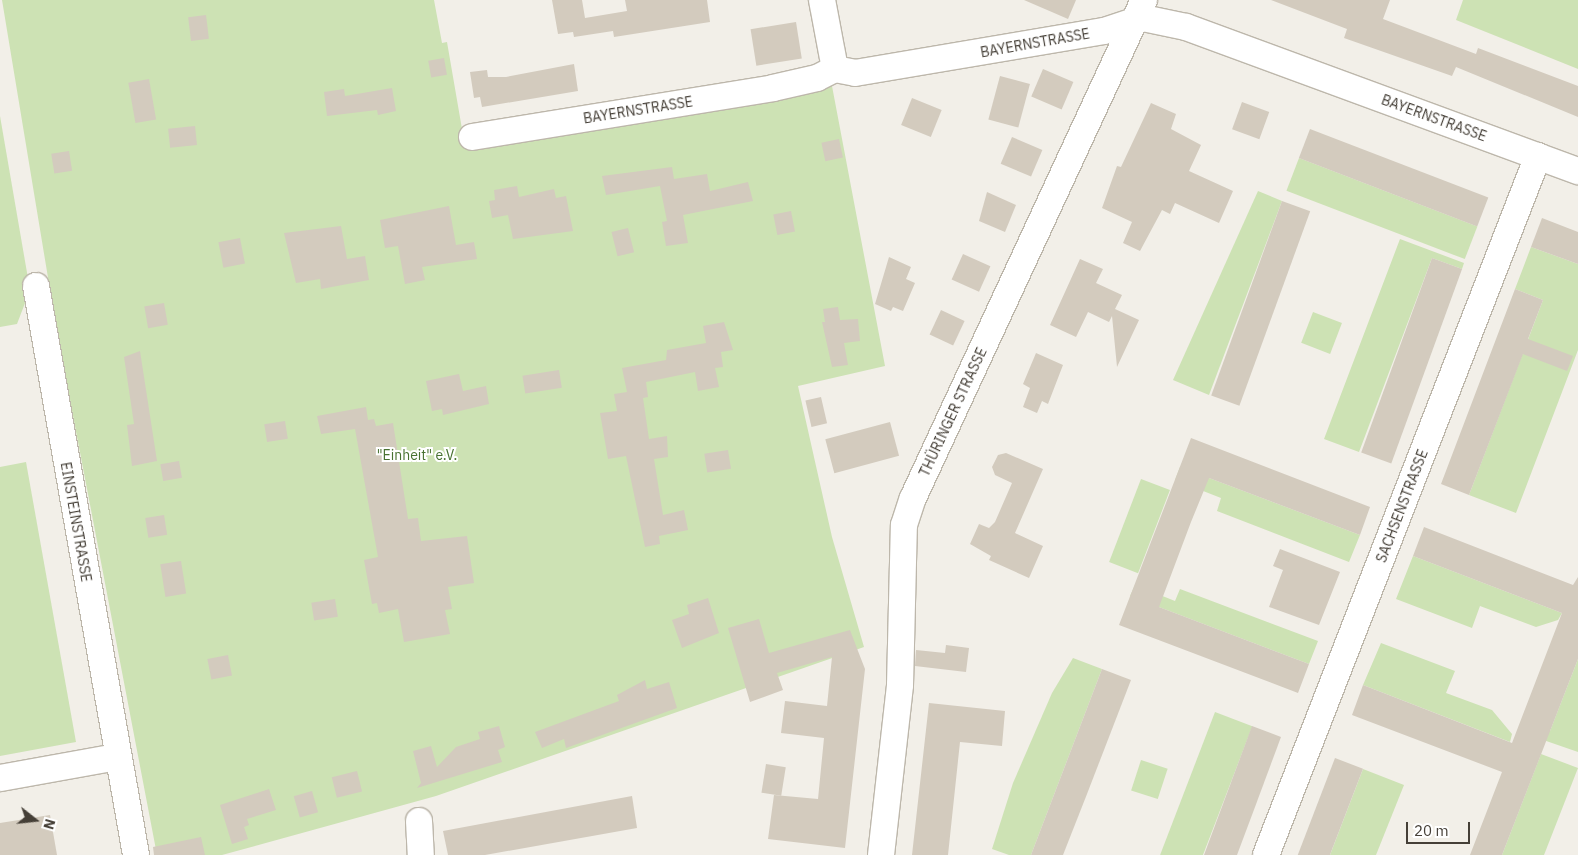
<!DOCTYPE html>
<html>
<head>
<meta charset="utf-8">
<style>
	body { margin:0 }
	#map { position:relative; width:1578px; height:855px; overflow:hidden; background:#f2efe8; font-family:"IBM Plex Sans",sans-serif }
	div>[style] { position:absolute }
	.green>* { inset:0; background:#cde2b4; transform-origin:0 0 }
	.building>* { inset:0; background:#d3cbbe; transform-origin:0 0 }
	.roads { filter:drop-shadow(1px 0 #bdb7ab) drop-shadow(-1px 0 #bdb7ab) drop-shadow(0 1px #bdb7ab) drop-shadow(0 -1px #bdb7ab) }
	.minor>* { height:26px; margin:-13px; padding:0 13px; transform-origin:13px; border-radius:13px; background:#fff }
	span { translate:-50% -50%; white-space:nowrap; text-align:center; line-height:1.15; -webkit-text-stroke:4px #fff; paint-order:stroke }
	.street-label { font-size:14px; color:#453f37 }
	.park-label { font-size:14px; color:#477130 }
	.north { position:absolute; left:10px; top:795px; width:50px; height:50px; -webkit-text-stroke:4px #fff; paint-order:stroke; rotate:106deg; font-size:14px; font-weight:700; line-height:20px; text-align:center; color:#453f37 }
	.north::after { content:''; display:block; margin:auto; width:18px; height:22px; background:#453f37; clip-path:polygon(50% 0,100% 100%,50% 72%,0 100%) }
	.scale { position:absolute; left:1406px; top:822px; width:64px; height:22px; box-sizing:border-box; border:2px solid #453f37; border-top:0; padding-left:6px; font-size:15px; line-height:18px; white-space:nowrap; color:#453f37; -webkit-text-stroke:4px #fff; paint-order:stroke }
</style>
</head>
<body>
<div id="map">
	<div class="green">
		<div style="clip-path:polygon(2px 0,434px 0,442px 43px,447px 42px,462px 129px,832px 86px,885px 366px,798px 386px,832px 537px,864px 647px,436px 796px,222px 855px,157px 855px,57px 332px)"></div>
		<div style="clip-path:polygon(1463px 0,1578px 0,1578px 69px,1456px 20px)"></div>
		<div style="clip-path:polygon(0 116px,30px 290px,17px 324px,0 327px)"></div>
		<div style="left:1299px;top:158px;width:191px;height:35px;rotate:21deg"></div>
		<div style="clip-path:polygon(1258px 191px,1282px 201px,1209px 395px,1173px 380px)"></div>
		<div style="clip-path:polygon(1400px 239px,1464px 263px,1462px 269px,1432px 258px,1359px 452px,1324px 439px)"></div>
		<div style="clip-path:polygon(1531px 247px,1578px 264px,1578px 350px,1516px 513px,1469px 495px,1543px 300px,1515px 289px)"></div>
		<div style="left:1313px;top:312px;width:31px;height:33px;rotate:21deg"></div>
		<div style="clip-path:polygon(26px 462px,76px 742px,0 756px,0 467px)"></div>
		<div style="clip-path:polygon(1180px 467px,1360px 535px,1349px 562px,1217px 511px,1221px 498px,1175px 480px)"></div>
		<div style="left:1141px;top:479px;width:31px;height:89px;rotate:21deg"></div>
		<div style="clip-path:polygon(1413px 556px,1562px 613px,1558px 620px,1536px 627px,1480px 606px,1472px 628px,1396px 599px)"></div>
		<div style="clip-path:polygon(1135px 585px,1175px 601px,1180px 589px,1318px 641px,1309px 664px,1130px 596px)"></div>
		<div style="clip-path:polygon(1381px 643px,1455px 671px,1446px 693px,1492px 710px,1512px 734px,1510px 742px,1363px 685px)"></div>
		<div style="clip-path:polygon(1073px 658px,1102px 669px,1031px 855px,1009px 855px,992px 849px,1013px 783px,1052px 693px)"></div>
		<div style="clip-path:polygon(1578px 659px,1578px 752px,1526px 734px,1550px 731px)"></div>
		<div style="left:1215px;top:712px;width:40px;height:153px;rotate:21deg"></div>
		<div style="clip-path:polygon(1541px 754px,1578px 768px,1544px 855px,1502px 855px)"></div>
		<div style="left:1141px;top:760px;width:28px;height:32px;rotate:18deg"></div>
		<div style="clip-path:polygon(1363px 769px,1404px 785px,1376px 855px,1330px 855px)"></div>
	</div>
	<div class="building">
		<div style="clip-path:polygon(552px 0,582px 0,585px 18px,627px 11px,625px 0,707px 0,710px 22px,614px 37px,613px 31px,574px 37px,573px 32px,558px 34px)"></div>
		<div style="clip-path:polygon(1024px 0,1076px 0,1068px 19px)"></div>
		<div style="clip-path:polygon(1271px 0,1390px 0,1383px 19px,1476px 54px,1478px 48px,1578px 86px,1578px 117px,1456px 67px,1452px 76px,1344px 38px,1347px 29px)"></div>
		<div style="left:206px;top:15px;width:24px;height:18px;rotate:83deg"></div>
		<div style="left:796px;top:22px;width:37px;height:46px;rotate:81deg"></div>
		<div style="left:444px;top:58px;width:17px;height:16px;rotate:80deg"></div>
		<div style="clip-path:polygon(574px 64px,578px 91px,482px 107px,480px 97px,474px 98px,470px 72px,487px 70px,488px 77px,506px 77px)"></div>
		<div style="left:1043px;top:69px;width:33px;height:30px;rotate:23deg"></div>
		<div style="left:1000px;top:76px;width:31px;height:45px;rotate:15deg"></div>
		<div style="left:149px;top:79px;width:41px;height:21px;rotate:80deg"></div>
		<div style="clip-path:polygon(392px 88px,396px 111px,378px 115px,377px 110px,327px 116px,324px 92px,344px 89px,345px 96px)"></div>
		<div style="left:912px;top:98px;width:32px;height:29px;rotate:22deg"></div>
		<div style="left:1242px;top:102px;width:29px;height:29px;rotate:20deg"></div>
		<div style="clip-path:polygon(1151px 103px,1176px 114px,1171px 129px,1201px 145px,1189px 171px,1233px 191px,1219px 223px,1175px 203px,1170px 214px,1162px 210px,1140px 251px,1123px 243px,1132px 222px,1102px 208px,1117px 166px,1121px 167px)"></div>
		<div style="left:195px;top:126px;width:19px;height:27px;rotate:84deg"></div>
		<div style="left:1310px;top:129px;width:191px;height:31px;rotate:21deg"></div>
		<div style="left:1012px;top:137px;width:33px;height:29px;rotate:23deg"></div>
		<div style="left:839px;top:139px;width:19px;height:18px;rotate:78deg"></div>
		<div style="left:69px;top:151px;width:20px;height:18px;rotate:81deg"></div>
		<div style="clip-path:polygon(672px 167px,674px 179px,707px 174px,710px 191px,748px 182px,753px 201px,683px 215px,688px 243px,666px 246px,662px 222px,667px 221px,660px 186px,606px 195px,602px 176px)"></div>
		<div style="clip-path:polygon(517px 186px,519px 197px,554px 189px,556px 198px,566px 196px,573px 231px,513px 239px,508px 215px,492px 218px,489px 201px,495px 200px,494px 190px)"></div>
		<div style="clip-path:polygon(987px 192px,1016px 205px,1005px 232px,979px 221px)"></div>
		<div style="left:1282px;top:201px;width:30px;height:207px;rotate:20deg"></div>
		<div style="clip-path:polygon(449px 206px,456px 245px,474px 242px,477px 259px,422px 267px,425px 280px,405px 284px,398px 246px,385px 248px,380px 220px)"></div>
		<div style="left:791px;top:211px;width:21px;height:18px;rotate:79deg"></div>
		<div style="clip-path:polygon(1542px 218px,1578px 232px,1578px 264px,1531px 247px)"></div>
		<div style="clip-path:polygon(341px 226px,347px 259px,365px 256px,369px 280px,321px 289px,320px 279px,296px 283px,284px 233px)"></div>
		<div style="left:628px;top:228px;width:25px;height:17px;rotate:76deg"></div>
		<div style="left:240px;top:238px;width:26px;height:22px;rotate:79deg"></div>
		<div style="left:963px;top:254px;width:30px;height:28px;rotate:24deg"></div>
		<div style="clip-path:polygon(889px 257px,911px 267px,906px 279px,915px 283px,903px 311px,893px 307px,891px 311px,875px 304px)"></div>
		<div style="left:1432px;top:258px;width:32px;height:207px;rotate:20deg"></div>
		<div style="clip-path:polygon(1080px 259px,1103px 269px,1096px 283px,1122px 295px,1115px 309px,1139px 320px,1117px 367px,1112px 316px,1109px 322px,1088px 312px,1076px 337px,1050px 325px)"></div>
		<div style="clip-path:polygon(1515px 289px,1543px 300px,1528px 339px,1573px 356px,1567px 371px,1523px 354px,1469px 495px,1441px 484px)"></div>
		<div style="left:164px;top:303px;width:22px;height:20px;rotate:80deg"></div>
		<div style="clip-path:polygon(838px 307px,840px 320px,858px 319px,860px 341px,844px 343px,848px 365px,832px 367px,822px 322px,825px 322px,823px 309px)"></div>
		<div style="left:941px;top:310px;width:26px;height:27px;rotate:25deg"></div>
		<div style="clip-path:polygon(724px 322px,733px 350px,721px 352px,723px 367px,715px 368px,719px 387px,698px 391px,695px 372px,646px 382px,648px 397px,643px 398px,649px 439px,667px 436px,668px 457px,654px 459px,663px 515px,684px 510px,688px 530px,659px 536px,660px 544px,645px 547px,626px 456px,608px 459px,600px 413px,617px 411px,614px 394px,627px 392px,622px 368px,666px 360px,667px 350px,706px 343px,703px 326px)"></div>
		<div style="clip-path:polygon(140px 351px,157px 461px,132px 466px,127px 425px,134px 424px,124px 357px)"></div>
		<div style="clip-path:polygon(1036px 353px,1063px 365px,1048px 404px,1042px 401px,1037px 413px,1023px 407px,1030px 388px,1023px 384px)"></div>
		<div style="left:559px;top:370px;width:18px;height:37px;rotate:81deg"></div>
		<div style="clip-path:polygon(459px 374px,463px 391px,486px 386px,489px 404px,443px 415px,442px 409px,432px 411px,426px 381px)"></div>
		<div style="left:821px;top:397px;width:27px;height:16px;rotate:77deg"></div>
		<div style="clip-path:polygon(366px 407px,368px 420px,374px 419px,376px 426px,393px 423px,408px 519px,418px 518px,421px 541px,467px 536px,474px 583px,448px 587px,452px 609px,445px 610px,450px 634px,404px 642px,398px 609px,379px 613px,377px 603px,372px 604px,364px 560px,378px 557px,355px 429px,321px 434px,317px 416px)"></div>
		<div style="left:285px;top:421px;width:18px;height:21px;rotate:81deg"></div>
		<div style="left:890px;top:422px;width:35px;height:67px;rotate:75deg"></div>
		<div style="clip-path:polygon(1191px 438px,1370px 507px,1360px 535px,1209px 478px,1191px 522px,1159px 607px,1309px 664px,1298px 693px,1119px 625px)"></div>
		<div style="left:728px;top:450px;width:19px;height:24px;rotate:81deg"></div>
		<div style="clip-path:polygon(1006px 453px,1043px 469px,1015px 533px,1043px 546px,1029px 578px,989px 560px,991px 556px,970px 544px,979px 524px,989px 528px,995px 522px,1012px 483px,995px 475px,992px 467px,998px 455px)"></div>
		<div style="left:179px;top:461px;width:17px;height:19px;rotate:80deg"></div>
		<div style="left:164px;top:515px;width:20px;height:19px;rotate:81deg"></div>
		<div style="clip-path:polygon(1424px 527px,1573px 585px,1578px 577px,1578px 659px,1502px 855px,1470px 855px,1502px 772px,1352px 715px,1363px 685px,1512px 743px,1562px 613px,1413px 556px)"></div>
		<div style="clip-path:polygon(1280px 549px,1340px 572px,1319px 625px,1269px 607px,1283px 570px,1273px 566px)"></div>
		<div style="left:181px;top:561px;width:33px;height:21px;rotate:81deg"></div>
		<div style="clip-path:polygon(708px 598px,719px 633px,682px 648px,672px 620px,689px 614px,687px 605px)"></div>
		<div style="left:335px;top:599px;width:18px;height:24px;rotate:81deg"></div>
		<div style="clip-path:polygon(759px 619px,769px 653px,850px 630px,858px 651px,865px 669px,845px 848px,768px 839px,774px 795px,818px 799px,824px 738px,781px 733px,785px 701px,827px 706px,832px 657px,777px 673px,783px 690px,750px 702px,728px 628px)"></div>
		<div style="clip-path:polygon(946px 645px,969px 648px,966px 672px,915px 666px,916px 650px,945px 653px)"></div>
		<div style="left:228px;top:655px;width:21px;height:21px;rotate:79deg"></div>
		<div style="clip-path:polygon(1102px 669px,1131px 680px,1087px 794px,1063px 855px,1031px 855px)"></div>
		<div style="clip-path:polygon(645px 680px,647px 689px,669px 682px,677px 708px,566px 748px,564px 739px,542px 748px,535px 732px,619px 701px,617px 695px)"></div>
		<div style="clip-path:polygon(929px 703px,1005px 711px,1002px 746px,960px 742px,948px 855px,912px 855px)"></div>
		<div style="clip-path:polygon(499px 726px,505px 747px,498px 750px,502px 762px,417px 788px,421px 783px,413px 751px,431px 746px,437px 767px,456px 747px,480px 739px,478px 732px)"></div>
		<div style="clip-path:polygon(1252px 726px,1281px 737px,1255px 807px,1237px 855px,1204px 855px)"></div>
		<div style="left:1335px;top:758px;width:30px;height:104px;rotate:21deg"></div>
		<div style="left:766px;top:764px;width:20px;height:29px;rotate:9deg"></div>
		<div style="left:357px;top:771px;width:21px;height:26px;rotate:76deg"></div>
		<div style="clip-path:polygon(269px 789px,276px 810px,247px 819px,249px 825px,244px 827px,248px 839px,232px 844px,220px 805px)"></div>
		<div style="left:312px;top:791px;width:22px;height:19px;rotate:74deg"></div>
		<div style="clip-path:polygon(632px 796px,637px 828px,485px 855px,448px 855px,443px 831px)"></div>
		<div style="clip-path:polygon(50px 815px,57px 855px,0 855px,0 823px)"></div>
		<div style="clip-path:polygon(201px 837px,205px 855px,154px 855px,153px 847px)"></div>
	</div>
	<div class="roads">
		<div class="minor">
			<div style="left:822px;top:0;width:70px;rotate:79.3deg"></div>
			<div style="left:472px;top:137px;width:305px;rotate:-9.2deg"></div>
			<div style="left:773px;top:88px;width:45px;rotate:-12.8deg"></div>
			<div style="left:817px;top:78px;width:20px;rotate:-27deg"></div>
			<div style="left:835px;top:69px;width:20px;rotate:11deg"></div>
			<div style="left:855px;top:73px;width:253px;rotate:-9.6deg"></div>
			<div style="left:1104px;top:31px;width:41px;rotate:-18.4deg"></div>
			<div style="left:1143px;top:18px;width:44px;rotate:11.8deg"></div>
			<div style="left:1186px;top:27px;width:418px;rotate:20.2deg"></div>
			<div style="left:36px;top:286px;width:578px;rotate:80.03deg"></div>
			<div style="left:0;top:778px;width:119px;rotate:-10.2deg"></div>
			<div style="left:419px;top:821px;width:34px;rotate:87deg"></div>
			<div style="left:881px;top:855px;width:171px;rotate:-83.6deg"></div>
			<div style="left:900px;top:685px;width:160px;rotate:-88.6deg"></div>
			<div style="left:904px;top:525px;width:28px;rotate:-72deg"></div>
			<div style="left:913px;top:498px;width:549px;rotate:-65.12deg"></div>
			<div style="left:1266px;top:855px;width:750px;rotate:-68.74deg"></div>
		</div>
	</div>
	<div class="street-label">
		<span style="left:1035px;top:43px;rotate:-10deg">BAYERNSTRASSE</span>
		<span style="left:638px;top:110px;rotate:-9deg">BAYERNSTRASSE</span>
		<span style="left:1434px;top:118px;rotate:20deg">BAYERNSTRASSE</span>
		<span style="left:953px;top:412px;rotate:-65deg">THÜRINGER STRASSE</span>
		<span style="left:1402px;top:506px;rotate:-69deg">SACHSENSTRASSE</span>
		<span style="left:76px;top:522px;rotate:80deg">EINSTEINSTRASSE</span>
	</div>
	<div class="park-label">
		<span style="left:417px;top:455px">"Einheit" e.V.</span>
	</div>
	<div class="north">N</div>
	<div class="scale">20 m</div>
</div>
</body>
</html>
